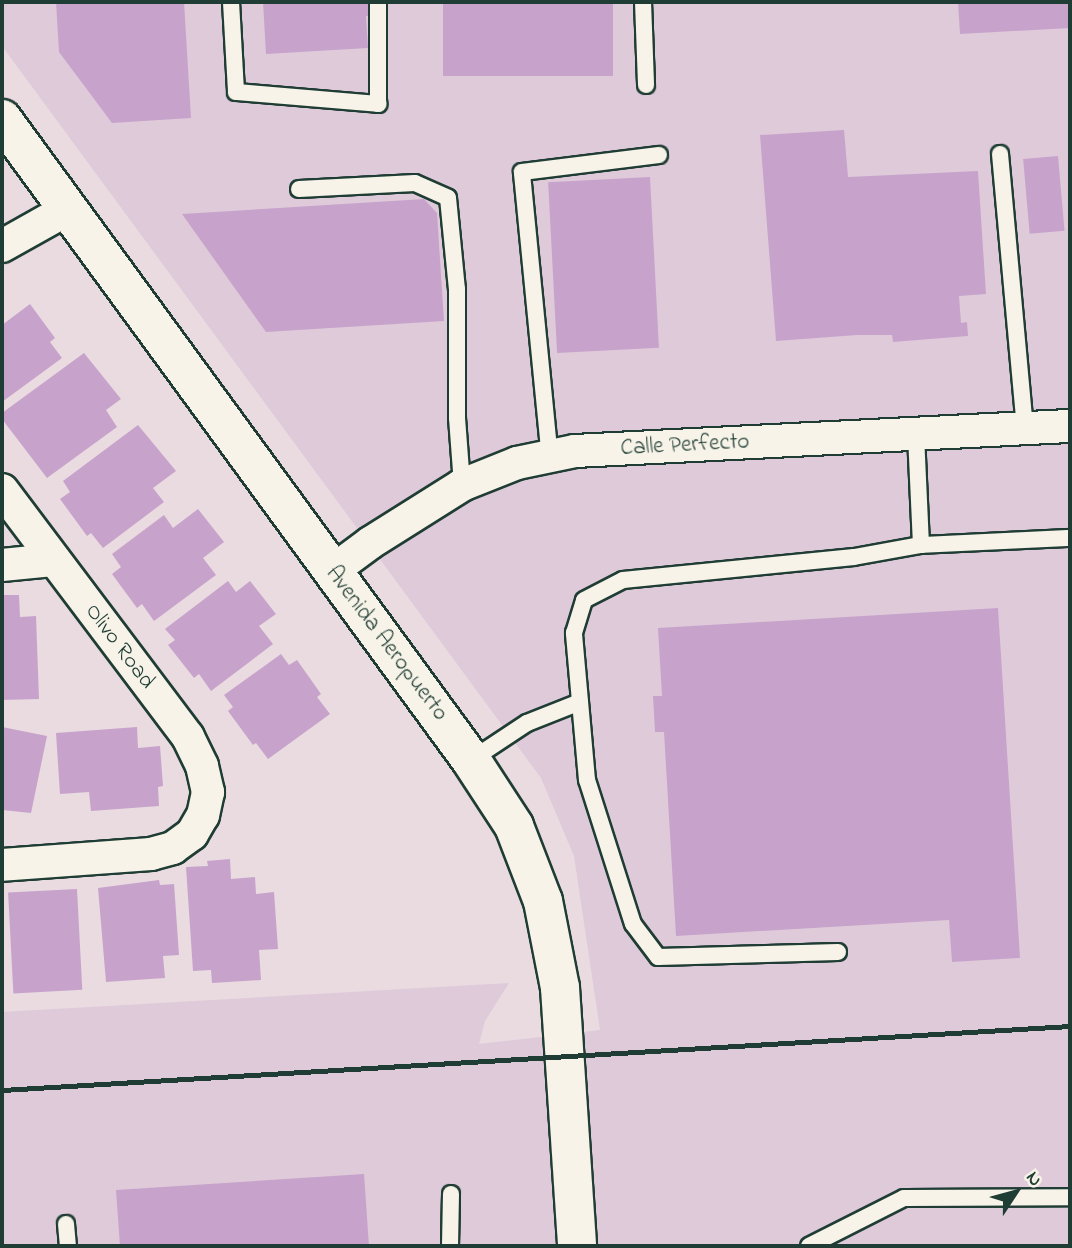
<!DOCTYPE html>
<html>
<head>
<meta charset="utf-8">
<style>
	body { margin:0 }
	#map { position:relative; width:1072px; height:1248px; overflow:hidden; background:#e9dbe0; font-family:"Indie Flower",sans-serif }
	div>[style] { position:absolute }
	.built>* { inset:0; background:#dfcada }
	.building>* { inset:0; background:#c7a3cc; transform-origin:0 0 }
	.roads { filter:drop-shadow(2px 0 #1f3d34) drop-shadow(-2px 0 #1f3d34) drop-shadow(0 2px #1f3d34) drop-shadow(0 -2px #1f3d34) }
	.lane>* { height:16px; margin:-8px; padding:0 8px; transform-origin:8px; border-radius:8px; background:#f7f3e8 }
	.street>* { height:32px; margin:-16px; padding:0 16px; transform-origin:16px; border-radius:16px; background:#f7f3e8 }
	.secondary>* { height:38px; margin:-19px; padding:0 19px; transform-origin:19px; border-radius:19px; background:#f7f3e8 }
	.rail>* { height:5px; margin:-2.5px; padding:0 2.5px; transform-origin:2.5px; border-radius:2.5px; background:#1f3d34 }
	span { translate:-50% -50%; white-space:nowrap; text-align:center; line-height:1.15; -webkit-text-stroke:6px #f7f3e8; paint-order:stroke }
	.street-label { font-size:23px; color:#1f3d34 }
	.frame { position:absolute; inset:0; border:4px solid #1f3d34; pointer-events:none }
	.north { position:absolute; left:981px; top:1157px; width:70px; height:70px; -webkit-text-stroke:5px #f7f3e8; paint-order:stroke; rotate:54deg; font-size:19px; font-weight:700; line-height:28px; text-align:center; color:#1f3d34 }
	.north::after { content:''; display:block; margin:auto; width:24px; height:32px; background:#1f3d34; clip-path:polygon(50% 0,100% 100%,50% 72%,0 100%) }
</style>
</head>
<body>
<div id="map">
	<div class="built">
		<div style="clip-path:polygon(2px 2px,1070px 2px,1070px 1246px,2px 1246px,2px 1012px,509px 983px,485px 1021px,479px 1044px,600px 1030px,574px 856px,541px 778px,2px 46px)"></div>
	</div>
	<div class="building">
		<div style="clip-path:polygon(56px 2px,184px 2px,191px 118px,112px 123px,59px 52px)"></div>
		<div style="clip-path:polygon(263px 2px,371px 2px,372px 16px,366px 16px,368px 48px,266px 54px)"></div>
		<div style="left:443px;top:2px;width:170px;height:74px"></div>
		<div style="clip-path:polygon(958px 2px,1070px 2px,1070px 28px,960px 34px)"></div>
		<div style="clip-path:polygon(844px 130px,848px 177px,978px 171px,986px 294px,959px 296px,961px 323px,967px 322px,968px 336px,893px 342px,892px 335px,857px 335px,776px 341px,760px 135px)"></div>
		<div style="left:1058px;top:156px;width:75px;height:35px;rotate:85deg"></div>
		<div style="left:650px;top:177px;width:171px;height:102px;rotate:87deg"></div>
		<div style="clip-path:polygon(424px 199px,437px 213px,444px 321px,266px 332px,182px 214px)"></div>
		<div style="clip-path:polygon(30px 304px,55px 338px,50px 342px,62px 358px,2px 402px,2px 325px)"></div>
		<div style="clip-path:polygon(84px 353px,121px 399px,106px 410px,117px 427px,47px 478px,2px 419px,2px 413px)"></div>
		<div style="clip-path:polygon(138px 425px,176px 471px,153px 488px,164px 502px,103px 548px,91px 533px,87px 536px,60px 499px,70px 492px,63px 481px)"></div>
		<div style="clip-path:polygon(198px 509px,224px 542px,203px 558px,216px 575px,154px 621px,142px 604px,137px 608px,112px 574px,121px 567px,112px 554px,164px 515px,173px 528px)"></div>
		<div style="clip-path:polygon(228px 581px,236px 592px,250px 581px,276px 614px,259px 626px,273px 644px,211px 691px,199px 674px,194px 678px,168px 645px,175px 640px,165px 629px)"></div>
		<div style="clip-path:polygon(2px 595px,19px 595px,20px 617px,36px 616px,39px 699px,2px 700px)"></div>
		<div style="clip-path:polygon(998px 608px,1020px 958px,952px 962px,949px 920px,676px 936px,664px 732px,655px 732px,653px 696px,662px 696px,658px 628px)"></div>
		<div style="clip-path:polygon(281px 654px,289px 665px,297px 660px,321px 694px,317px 697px,330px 714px,268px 759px,256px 743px,253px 745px,228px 711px,233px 707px,224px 695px)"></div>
		<div style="clip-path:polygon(2px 727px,47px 736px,31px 813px,2px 810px)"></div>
		<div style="clip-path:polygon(137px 727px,138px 748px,160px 746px,163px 786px,158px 787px,159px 806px,91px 811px,89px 792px,60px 794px,56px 733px)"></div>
		<div style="clip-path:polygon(230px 859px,231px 879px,255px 877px,256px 894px,274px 892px,278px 949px,259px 950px,261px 980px,212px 983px,211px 970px,193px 971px,186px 867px,208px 866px,207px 861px)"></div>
		<div style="clip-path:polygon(159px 880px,160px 885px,174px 884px,179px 955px,163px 956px,165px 978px,106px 982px,98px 888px)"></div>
		<div style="left:77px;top:889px;width:101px;height:69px;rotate:87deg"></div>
		<div style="clip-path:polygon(364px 1174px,369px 1246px,120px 1246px,116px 1190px)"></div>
	</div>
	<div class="roads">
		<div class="lane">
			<div style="left:231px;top:2px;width:90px;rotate:86.8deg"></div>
			<div style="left:236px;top:92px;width:143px;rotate:4.8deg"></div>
			<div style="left:378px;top:104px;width:102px;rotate:-90deg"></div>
			<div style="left:643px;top:2px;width:83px;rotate:87.9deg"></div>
			<div style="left:1000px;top:154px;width:275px;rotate:84.8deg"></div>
			<div style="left:299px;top:189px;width:116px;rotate:-3deg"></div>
			<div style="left:415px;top:183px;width:36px;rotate:24deg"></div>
			<div style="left:448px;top:198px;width:91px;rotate:84.4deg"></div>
			<div style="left:457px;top:289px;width:129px;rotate:90deg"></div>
			<div style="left:457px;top:418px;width:67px;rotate:85.7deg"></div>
			<div style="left:550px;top:459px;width:288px;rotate:-95.6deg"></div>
			<div style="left:522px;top:172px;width:138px;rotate:-7.1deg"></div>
			<div style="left:921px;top:545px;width:149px;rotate:-2.7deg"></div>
			<div style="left:471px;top:760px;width:67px;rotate:-33.5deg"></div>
			<div style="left:527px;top:723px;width:57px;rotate:-21.6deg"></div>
			<div style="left:838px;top:952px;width:180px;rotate:178.4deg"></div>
			<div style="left:658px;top:957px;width:41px;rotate:-127.1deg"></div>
			<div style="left:633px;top:924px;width:151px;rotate:-107.7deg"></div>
			<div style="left:587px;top:780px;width:148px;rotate:-95.1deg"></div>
			<div style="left:574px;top:633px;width:34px;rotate:-73deg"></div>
			<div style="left:584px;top:600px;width:44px;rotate:-27.1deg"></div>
			<div style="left:623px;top:580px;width:232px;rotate:-5.7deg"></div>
			<div style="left:854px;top:557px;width:68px;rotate:-10.2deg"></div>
			<div style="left:921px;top:545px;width:111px;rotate:-92.6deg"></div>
			<div style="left:66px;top:1224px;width:22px;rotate:85deg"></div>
			<div style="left:450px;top:1246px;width:52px;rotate:-88.9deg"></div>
			<div style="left:809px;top:1246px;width:106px;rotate:-26.8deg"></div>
			<div style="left:904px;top:1198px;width:166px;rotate:-0.3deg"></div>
		</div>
		<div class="street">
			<div style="left:2px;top:246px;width:76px;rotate:-29.3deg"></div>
			<div style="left:2px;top:490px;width:309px;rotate:53deg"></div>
			<div style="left:188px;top:737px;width:32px;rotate:64deg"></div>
			<div style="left:202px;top:766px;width:27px;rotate:77deg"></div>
			<div style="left:208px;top:792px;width:24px;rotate:102deg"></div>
			<div style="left:203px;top:815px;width:22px;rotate:120deg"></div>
			<div style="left:192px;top:834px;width:24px;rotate:144deg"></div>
			<div style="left:173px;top:848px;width:23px;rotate:165deg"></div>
			<div style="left:151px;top:854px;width:149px;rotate:175.8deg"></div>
			<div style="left:2px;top:565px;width:51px;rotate:-5.6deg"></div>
			<div style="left:331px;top:572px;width:49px;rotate:-36.6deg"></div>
			<div style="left:370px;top:543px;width:109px;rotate:-32.2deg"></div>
			<div style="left:462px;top:485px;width:59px;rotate:-21.8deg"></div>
			<div style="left:517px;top:463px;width:59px;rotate:-11.7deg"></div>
			<div style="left:575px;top:451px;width:496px;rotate:-2.9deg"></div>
		</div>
		<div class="secondary">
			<div style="left:2px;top:119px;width:794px;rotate:53.81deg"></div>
			<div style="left:471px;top:760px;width:79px;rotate:56.9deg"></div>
			<div style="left:514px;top:826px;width:80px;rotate:68.9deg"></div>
			<div style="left:543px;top:901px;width:89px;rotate:78.9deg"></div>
			<div style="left:560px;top:988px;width:259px;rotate:86.2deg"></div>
		</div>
	</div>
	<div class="rail">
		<div style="left:2px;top:1090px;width:1070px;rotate:-3.43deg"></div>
	</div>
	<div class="street-label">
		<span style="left:685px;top:446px;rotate:-3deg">Calle Perfecto</span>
		<span style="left:386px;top:644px;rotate:53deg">Avenida Aeropuerto</span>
		<span style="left:119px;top:647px;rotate:53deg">Olivo Road</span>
	</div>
	<div class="frame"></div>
	<div class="north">N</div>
</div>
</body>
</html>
